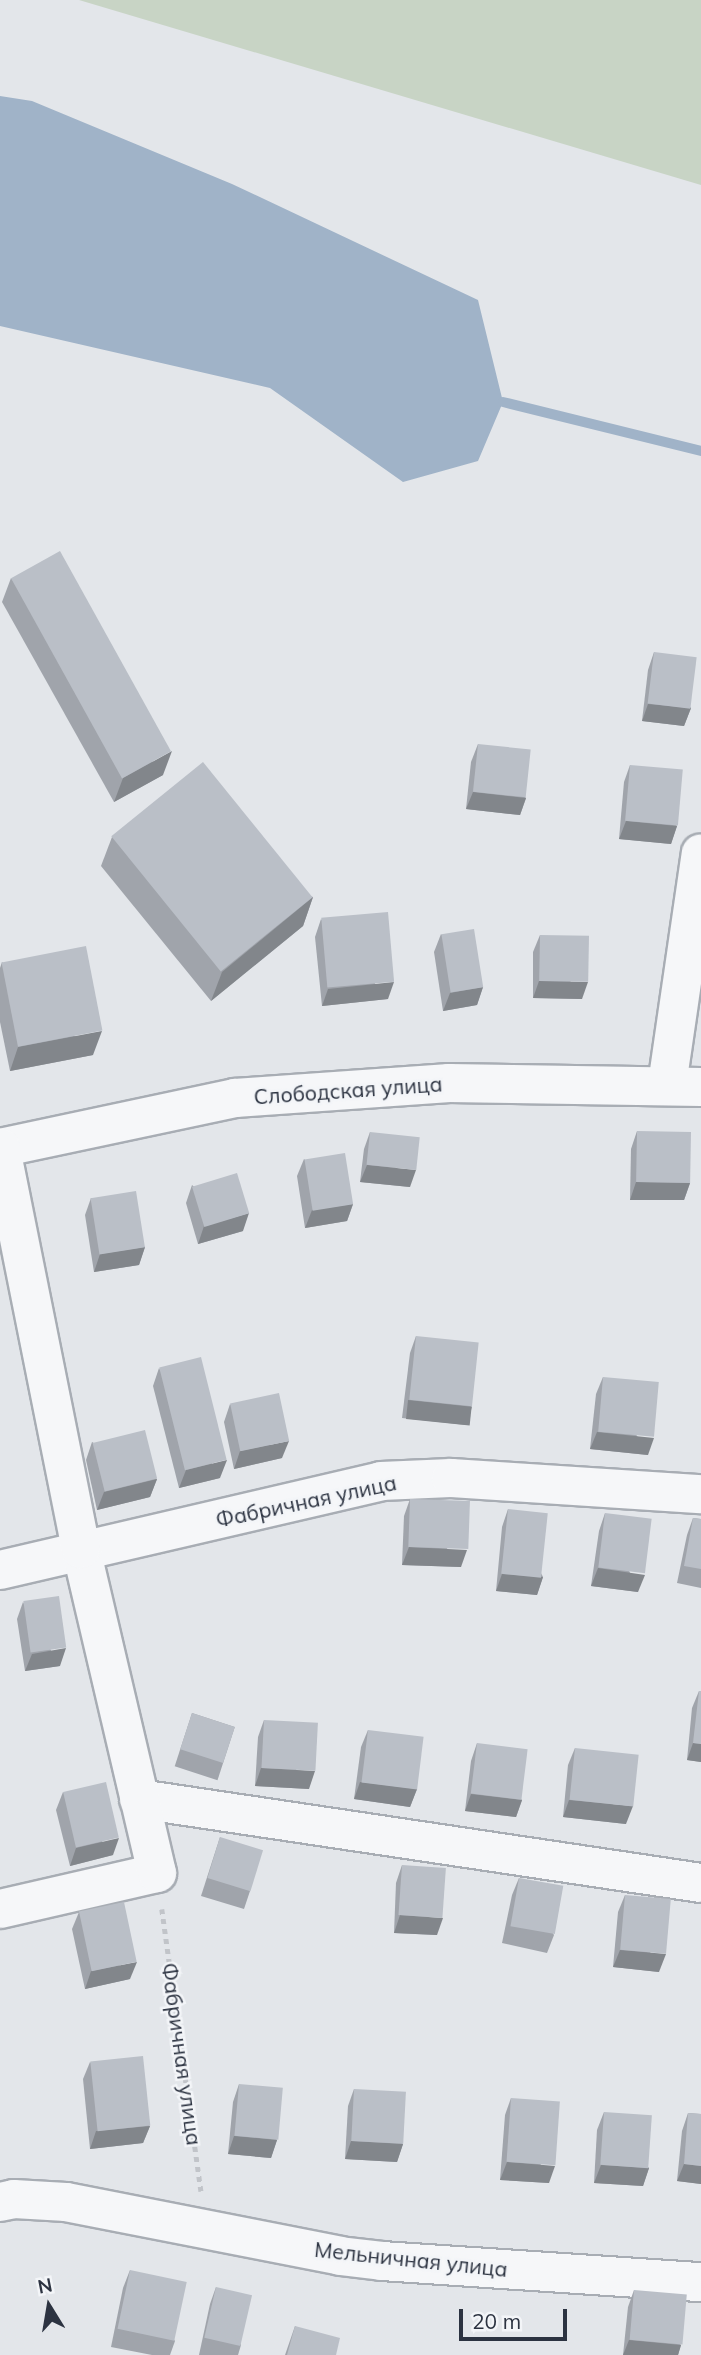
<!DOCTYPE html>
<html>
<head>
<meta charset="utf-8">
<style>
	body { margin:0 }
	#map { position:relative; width:701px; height:2355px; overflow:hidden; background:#e3e6ea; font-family:Mulish,sans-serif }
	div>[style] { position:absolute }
	.green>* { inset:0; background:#c8d4c5 }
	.water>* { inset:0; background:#a0b3c8 }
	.stream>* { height:10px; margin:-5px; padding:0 5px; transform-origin:5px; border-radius:5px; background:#a0b3c8 }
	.path>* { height:4.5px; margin-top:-2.25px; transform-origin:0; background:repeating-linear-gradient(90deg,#c1c4c9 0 5px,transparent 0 10px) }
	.roads { filter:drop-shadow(2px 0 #a8adb4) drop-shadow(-2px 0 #a8adb4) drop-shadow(0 2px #a8adb4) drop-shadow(0 -2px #a8adb4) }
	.minor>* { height:38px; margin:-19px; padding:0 19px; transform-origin:19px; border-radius:19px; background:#f6f7f9 }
	.wall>* { inset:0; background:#a0a4ab; transform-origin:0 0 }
	.shaded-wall>* { inset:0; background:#82868b; transform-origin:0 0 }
	.building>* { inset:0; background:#babfc7; transform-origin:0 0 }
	span { translate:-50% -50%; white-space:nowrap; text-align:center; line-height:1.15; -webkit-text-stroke:5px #f3f5f8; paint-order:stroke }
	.street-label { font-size:21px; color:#2c3341 }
	.north { position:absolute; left:14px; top:2271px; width:70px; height:70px; -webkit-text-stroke:5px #f3f5f8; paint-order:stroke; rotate:349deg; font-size:19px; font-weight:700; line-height:28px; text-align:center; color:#2c3341 }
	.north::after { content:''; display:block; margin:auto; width:24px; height:32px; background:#2c3341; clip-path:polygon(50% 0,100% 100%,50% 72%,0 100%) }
	.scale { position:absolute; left:459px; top:2309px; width:108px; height:32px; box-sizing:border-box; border:4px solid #2c3341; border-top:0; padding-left:9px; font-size:21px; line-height:24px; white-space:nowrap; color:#2c3341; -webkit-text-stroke:5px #f3f5f8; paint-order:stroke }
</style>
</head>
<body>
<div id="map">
	<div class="green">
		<div style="clip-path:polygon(79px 0,701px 0,701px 185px)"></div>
	</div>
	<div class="water">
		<div style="clip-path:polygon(0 96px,32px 101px,232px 184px,478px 300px,503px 402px,478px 461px,403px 482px,270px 388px,0 326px)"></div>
	</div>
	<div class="stream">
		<div style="left:503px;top:402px;width:204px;rotate:13.9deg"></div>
	</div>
	<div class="path">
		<div style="left:162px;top:1909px;width:285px;rotate:82.1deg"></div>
	</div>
	<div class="roads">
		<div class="minor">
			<div style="left:667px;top:1085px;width:234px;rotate:-81.7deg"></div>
			<div style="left:0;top:1148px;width:240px;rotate:-12deg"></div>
			<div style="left:235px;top:1098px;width:215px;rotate:-4deg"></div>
			<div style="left:449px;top:1083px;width:252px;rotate:0.9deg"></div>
			<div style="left:0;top:1570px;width:391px;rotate:-13.1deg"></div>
			<div style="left:381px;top:1481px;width:70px;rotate:-2.5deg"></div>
			<div style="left:451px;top:1478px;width:251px;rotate:3.7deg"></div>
			<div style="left:139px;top:1799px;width:568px;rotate:8.5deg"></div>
			<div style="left:0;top:1909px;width:161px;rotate:-12.9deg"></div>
			<div style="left:157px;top:1873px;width:333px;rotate:-103.2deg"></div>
			<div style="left:81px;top:1549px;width:409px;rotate:-101.3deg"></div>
			<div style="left:0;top:2202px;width:14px;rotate:-12deg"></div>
			<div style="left:14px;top:2199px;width:52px;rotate:3.3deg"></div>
			<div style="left:66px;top:2202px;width:279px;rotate:11.1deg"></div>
			<div style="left:340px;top:2256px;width:42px;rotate:6.8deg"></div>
			<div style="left:382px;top:2261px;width:320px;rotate:3.8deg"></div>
		</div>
	</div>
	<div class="wall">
		<div style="clip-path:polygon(11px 578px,163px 775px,114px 802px,2px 602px)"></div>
		<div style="clip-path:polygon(654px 652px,691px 708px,684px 726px,642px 721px,648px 670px)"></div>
		<div style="clip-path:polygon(478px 744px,526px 798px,520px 815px,466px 809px,471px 762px)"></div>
		<div style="clip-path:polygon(630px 765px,677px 826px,671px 844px,619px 839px,624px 782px)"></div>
		<div style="clip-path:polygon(112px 837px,313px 897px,303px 926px,211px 1001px,101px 866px)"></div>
		<div style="clip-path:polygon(321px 919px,388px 999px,322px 1006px,315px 937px)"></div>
		<div style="clip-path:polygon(441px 934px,483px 987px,477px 1005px,443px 1011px,434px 952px)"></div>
		<div style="clip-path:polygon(540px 935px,582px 999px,533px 998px,533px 952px)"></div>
		<div style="clip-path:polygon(2px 962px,93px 1055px,10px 1071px,0 1022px,0 968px)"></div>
		<div style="clip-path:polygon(637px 1131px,690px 1183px,684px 1200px,630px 1200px,631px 1149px)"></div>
		<div style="clip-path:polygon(370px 1132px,410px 1187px,360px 1182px,364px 1149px)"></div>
		<div style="clip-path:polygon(304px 1159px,353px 1204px,347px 1221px,305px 1228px,297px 1176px)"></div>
		<div style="clip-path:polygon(192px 1185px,243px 1231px,198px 1244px,186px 1203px)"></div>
		<div style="clip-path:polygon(91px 1198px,145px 1247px,139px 1265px,94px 1272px,85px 1215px)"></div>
		<div style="clip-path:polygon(416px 1336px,472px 1407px,466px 1425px,402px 1418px,410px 1353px)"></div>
		<div style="clip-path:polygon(159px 1368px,220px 1478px,179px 1488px,153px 1386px)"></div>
		<div style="clip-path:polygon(603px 1377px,648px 1455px,590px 1449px,596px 1394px)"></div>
		<div style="clip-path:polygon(230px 1404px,282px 1458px,234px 1469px,224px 1422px)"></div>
		<div style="clip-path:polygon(92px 1442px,157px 1479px,150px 1497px,97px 1510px,86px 1460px)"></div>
		<div style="clip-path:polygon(410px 1499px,461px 1567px,402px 1565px,404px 1516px)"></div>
		<div style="clip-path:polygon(508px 1509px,543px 1577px,537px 1595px,496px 1591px,502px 1527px)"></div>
		<div style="clip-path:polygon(605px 1513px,638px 1592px,591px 1586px,599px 1531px)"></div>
		<div style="clip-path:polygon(693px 1518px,701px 1519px,701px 1588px,677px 1583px,687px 1535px)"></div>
		<div style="clip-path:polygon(23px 1602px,60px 1666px,25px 1671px,17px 1619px)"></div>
		<div style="clip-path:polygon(699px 1691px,701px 1762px,687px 1760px,692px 1708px)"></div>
		<div style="left:192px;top:1713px;width:45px;height:56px;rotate:18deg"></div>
		<div style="clip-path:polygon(264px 1720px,309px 1789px,255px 1786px,258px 1737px)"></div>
		<div style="clip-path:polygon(368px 1730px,417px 1789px,410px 1807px,354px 1799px,361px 1747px)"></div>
		<div style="clip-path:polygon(477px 1743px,522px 1800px,516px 1817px,465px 1811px,471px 1761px)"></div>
		<div style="clip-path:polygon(575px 1748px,626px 1824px,563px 1817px,568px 1765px)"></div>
		<div style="clip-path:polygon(63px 1792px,113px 1855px,70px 1866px,56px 1810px)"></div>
		<div style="clip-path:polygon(220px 1837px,250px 1891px,244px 1909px,201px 1896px)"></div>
		<div style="clip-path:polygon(402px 1865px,437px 1935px,394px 1933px,396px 1883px)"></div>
		<div style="clip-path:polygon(519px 1878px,554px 1935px,547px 1953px,502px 1943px,512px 1895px)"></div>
		<div style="clip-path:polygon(625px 1895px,659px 1972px,613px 1967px,618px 1912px)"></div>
		<div style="clip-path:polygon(79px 1912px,130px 1979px,85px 1989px,72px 1929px)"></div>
		<div style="clip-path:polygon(90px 2062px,150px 2126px,143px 2143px,90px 2149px,83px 2079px)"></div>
		<div style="clip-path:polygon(239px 2084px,277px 2140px,271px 2158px,228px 2154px,233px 2102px)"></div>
		<div style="clip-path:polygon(354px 2089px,403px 2144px,397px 2162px,345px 2159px,348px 2106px)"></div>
		<div style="clip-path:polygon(511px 2098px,549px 2183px,500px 2180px,505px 2115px)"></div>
		<div style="clip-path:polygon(604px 2112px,649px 2168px,643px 2186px,594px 2183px,597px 2130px)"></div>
		<div style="clip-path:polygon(688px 2113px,701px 2114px,701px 2184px,677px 2181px,682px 2131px)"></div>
		<div style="clip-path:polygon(130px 2270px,175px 2341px,170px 2355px,152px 2355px,111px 2347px,123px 2288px)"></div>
		<div style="clip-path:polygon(216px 2287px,241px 2345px,238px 2355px,199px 2355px,210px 2304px)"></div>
		<div style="clip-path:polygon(634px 2290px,681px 2345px,678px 2355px,623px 2355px,628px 2307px)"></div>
		<div style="clip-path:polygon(295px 2326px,336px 2355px,285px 2355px)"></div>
	</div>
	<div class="shaded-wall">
		<div style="clip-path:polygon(648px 704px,691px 708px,684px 726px,642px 721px)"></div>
		<div style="clip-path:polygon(172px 751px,163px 775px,114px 802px,123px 778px)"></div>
		<div style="clip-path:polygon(473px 792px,526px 798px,520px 815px,466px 809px)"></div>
		<div style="clip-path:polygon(626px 821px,677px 826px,671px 844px,619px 839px)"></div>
		<div style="clip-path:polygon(313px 897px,303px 926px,211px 1001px,222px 972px)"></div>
		<div style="clip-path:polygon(539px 981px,588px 982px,582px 999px,533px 998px)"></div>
		<div style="clip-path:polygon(394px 982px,388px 999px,322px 1006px,328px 989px)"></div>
		<div style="clip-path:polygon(483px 987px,477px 1005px,443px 1011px,450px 993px)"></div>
		<div style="clip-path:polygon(102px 1031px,93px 1055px,10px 1071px,18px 1047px)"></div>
		<div style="clip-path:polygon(367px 1165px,416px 1170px,410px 1187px,360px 1182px)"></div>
		<div style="clip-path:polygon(636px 1182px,690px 1183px,684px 1200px,630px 1200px)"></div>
		<div style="clip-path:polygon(353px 1204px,347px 1221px,305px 1228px,312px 1210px)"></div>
		<div style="clip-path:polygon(249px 1213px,243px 1231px,198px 1244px,204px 1226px)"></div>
		<div style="clip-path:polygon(145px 1247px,139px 1265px,94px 1272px,100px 1254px)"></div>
		<div style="left:408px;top:1400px;width:64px;height:19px;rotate:6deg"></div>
		<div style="clip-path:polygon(597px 1432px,654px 1438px,648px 1455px,590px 1449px)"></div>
		<div style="clip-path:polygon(289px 1441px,282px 1458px,234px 1469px,240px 1451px)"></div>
		<div style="clip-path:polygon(227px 1460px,220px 1478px,179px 1488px,186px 1470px)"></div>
		<div style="clip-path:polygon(157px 1479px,150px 1497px,97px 1510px,104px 1492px)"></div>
		<div style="clip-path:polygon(409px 1547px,467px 1550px,461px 1567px,402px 1565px)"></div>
		<div style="clip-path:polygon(598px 1568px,645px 1575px,638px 1592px,591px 1586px)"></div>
		<div style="clip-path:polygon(502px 1574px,543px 1577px,537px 1595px,496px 1591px)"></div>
		<div style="clip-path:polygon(66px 1648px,60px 1666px,25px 1671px,32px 1654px)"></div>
		<div style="clip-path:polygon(693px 1743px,701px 1744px,701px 1762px,687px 1760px)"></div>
		<div style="clip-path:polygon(261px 1768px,315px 1771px,309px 1789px,255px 1786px)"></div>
		<div style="clip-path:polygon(360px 1782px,417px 1789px,410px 1807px,354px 1799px)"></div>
		<div style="clip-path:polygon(471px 1794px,522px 1800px,516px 1817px,465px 1811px)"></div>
		<div style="clip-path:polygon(569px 1800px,633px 1806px,626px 1824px,563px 1817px)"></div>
		<div style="clip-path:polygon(119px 1838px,113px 1855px,70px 1866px,76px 1848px)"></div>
		<div style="clip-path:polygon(400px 1915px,443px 1918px,437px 1935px,394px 1933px)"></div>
		<div style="clip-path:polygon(620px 1950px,666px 1954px,659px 1972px,613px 1967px)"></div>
		<div style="clip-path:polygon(137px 1962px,130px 1979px,85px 1989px,91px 1971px)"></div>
		<div style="clip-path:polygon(150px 2126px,143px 2143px,90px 2149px,96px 2131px)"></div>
		<div style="clip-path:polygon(234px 2136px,277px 2140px,271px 2158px,228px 2154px)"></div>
		<div style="clip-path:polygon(351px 2141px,403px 2144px,397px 2162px,345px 2159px)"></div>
		<div style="clip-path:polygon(507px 2162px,555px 2166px,549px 2183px,500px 2180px)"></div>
		<div style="clip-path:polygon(684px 2164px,701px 2166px,701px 2184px,677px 2181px)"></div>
		<div style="clip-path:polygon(601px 2165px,649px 2168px,643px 2186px,594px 2183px)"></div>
		<div style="clip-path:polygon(629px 2340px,681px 2345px,678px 2355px,623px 2355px)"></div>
	</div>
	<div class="building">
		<div style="left:60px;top:551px;width:229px;height:56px;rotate:61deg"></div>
		<div style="left:654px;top:652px;width:43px;height:52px;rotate:7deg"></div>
		<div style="left:478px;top:744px;width:53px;height:48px;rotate:6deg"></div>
		<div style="left:203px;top:762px;width:174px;height:118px;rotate:51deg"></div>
		<div style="left:630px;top:765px;width:53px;height:56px;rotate:5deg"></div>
		<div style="left:388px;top:912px;width:70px;height:67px;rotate:85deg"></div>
		<div style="left:474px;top:929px;width:59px;height:33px;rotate:81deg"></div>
		<div style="left:540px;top:935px;width:49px;height:46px;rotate:1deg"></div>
		<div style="left:86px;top:946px;width:86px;height:86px;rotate:79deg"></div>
		<div style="left:637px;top:1131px;width:54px;height:51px;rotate:1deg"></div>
		<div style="left:370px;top:1132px;width:50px;height:33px;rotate:6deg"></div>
		<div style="left:345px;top:1153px;width:52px;height:41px;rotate:81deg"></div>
		<div style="left:237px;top:1173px;width:42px;height:47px;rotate:73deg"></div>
		<div style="left:136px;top:1191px;width:57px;height:46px;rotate:81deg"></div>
		<div style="left:416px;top:1336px;width:63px;height:64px;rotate:6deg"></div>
		<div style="left:201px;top:1357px;width:106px;height:43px;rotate:76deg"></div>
		<div style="left:603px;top:1377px;width:56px;height:55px;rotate:5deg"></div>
		<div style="left:279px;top:1393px;width:49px;height:50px;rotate:78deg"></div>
		<div style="left:145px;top:1430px;width:50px;height:54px;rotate:76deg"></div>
		<div style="left:410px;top:1499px;width:60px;height:48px;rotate:2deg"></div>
		<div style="left:508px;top:1509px;width:40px;height:65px;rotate:6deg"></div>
		<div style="left:605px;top:1513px;width:47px;height:55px;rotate:7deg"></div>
		<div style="clip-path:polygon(693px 1518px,701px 1519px,701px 1569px,684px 1566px)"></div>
		<div style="left:59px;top:1596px;width:52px;height:36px;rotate:82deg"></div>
		<div style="clip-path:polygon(699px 1691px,701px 1691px,701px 1744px,693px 1743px)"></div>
		<div style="left:192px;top:1713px;width:45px;height:38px;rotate:18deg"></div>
		<div style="left:264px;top:1720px;width:54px;height:48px;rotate:3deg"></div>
		<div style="left:368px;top:1730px;width:56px;height:53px;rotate:7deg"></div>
		<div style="left:477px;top:1743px;width:51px;height:51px;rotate:7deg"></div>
		<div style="left:575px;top:1748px;width:64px;height:52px;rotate:6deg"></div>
		<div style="left:106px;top:1782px;width:57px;height:44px;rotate:77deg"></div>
		<div style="left:220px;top:1837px;width:45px;height:43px;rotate:17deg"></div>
		<div style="left:402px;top:1865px;width:44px;height:50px;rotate:4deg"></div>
		<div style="left:519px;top:1878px;width:45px;height:49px;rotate:10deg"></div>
		<div style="left:625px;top:1895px;width:46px;height:55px;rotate:5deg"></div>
		<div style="left:124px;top:1902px;width:61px;height:46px;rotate:78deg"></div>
		<div style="left:143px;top:2056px;width:70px;height:53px;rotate:84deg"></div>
		<div style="left:239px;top:2084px;width:44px;height:52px;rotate:5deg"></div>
		<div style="left:354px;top:2089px;width:52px;height:52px;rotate:3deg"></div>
		<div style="left:511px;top:2098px;width:49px;height:64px;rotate:4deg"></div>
		<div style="left:604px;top:2112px;width:48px;height:53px;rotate:4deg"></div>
		<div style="clip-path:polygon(688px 2113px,701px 2114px,701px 2166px,684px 2164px)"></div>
		<div style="left:130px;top:2270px;width:58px;height:60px;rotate:12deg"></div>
		<div style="left:216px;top:2287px;width:37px;height:52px;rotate:13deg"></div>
		<div style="left:634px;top:2290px;width:53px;height:50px;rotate:5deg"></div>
		<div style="clip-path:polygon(295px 2326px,340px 2338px,336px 2355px,287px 2355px)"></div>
	</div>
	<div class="street-label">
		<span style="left:348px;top:1090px;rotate:-4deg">Слободская улица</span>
		<span style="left:306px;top:1501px;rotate:-12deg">Фабричная улица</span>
		<span style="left:182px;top:2054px;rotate:82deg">Фабричная улица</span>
		<span style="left:411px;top:2259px;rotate:6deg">Мельничная улица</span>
	</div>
	<div class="north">N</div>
	<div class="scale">20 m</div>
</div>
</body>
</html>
